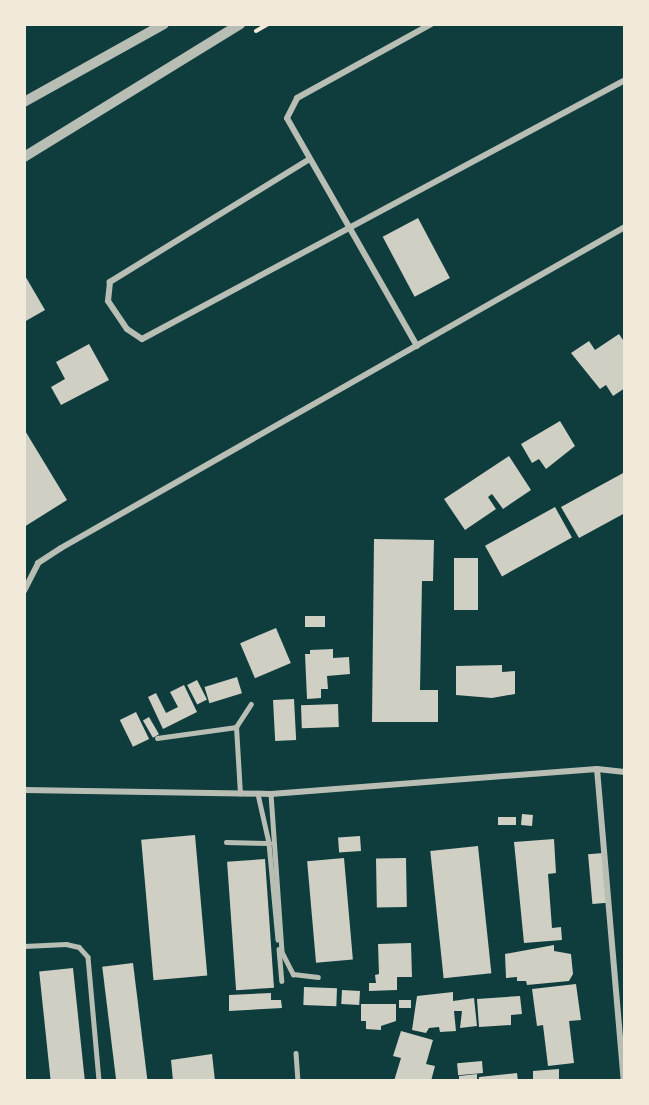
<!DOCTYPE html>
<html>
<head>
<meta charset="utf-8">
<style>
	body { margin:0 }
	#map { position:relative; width:649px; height:1105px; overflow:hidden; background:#0f3d3e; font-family:"Asap Condensed",sans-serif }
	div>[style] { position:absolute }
	.building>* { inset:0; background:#cfcfc3; transform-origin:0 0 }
	.path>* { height:4px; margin:-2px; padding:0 2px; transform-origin:2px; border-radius:2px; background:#f1e9da }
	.service>* { height:4.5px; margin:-2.25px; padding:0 2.25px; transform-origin:2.25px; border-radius:2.25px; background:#b8beb3 }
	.minor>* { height:6px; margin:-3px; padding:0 3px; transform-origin:3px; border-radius:3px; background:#b8beb3 }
	.tertiary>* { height:10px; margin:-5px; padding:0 5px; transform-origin:5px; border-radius:5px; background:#b8beb3 }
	span { translate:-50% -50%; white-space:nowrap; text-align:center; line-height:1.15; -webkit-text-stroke:4.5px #f1e9da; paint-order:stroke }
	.frame { position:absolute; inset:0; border:26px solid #f1e9da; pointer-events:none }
</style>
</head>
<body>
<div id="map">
	<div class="building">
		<div style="left:418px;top:218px;width:68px;height:40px;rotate:62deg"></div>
		<div style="clip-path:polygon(24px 274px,45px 310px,24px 322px)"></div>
		<div style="clip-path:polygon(619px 334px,625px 343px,625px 388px,613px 396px,606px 385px,600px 389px,571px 353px,589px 341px,595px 350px)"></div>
		<div style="clip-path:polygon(89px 344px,109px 380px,61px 405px,51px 387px,65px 379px,56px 362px)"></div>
		<div style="clip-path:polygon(560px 421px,575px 446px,546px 469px,539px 459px,532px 463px,521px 444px)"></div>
		<div style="clip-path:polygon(24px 429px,67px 500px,24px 527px)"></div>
		<div style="clip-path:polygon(509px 456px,531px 490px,503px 509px,492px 494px,488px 497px,496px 509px,465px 530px,444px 499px)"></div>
		<div style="clip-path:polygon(625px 472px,625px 513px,579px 538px,561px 507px)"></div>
		<div style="left:555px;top:507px;width:35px;height:80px;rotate:61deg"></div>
		<div style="clip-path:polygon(374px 539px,434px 540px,433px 581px,422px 581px,420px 690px,438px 690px,438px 722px,372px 722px)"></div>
		<div style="left:454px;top:558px;width:24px;height:52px"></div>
		<div style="left:305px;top:616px;width:20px;height:11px"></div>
		<div style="left:276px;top:628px;width:38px;height:39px;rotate:67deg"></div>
		<div style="clip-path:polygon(333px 649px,333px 658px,349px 657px,350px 674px,327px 676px,328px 689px,321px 689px,321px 698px,307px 699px,305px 654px,310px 654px,310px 650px)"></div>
		<div style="clip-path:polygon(502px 665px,502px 672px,515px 671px,515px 694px,492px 698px,456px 695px,456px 666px)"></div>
		<div style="left:237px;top:677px;width:17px;height:34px;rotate:73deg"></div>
		<div style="left:197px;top:680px;width:22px;height:11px;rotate:63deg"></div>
		<div style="clip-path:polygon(184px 685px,197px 712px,163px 729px,148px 697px,156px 693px,166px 713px,178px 707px,170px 692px)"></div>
		<div style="left:294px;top:699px;width:41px;height:21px;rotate:87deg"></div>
		<div style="left:338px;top:704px;width:23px;height:37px;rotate:88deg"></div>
		<div style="left:136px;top:712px;width:30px;height:18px;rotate:64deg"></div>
		<div style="left:149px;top:717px;width:20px;height:7px;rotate:60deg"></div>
		<div style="left:522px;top:814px;width:11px;height:11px;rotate:5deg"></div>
		<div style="left:498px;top:817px;width:18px;height:8px"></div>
		<div style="left:195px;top:835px;width:141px;height:54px;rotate:85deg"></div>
		<div style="left:360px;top:836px;width:15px;height:22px;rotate:86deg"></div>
		<div style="clip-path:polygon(554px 839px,556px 873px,548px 874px,552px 928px,561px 927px,562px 940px,524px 943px,514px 842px)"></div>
		<div style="left:478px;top:846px;width:128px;height:48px;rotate:84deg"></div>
		<div style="left:603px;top:853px;width:50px;height:15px;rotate:85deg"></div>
		<div style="left:344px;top:858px;width:102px;height:37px;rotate:85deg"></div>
		<div style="left:406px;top:858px;width:49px;height:30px;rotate:89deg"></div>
		<div style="left:265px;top:859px;width:129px;height:38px;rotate:86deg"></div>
		<div style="clip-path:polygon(411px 943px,412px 977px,397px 977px,397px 990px,369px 991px,369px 983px,376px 983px,375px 975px,379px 974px,378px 944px)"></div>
		<div style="clip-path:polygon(554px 945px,554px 951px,571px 954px,573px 974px,569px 981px,527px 985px,526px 981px,517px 981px,517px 977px,506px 978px,505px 954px)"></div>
		<div style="left:133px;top:963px;width:119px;height:31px;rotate:83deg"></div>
		<div style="left:73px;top:968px;width:114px;height:34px;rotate:84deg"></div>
		<div style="clip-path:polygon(576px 984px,581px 1020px,569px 1021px,574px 1063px,548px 1066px,543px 1025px,537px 1026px,532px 989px)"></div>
		<div style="left:304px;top:987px;width:33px;height:18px;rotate:2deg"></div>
		<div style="left:342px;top:990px;width:18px;height:14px;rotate:3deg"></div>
		<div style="clip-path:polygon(453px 992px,453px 1001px,474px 998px,477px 1026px,460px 1028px,462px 1011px,454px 1011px,456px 1031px,440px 1032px,439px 1027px,429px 1028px,426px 1033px,412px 1030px,417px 996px)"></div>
		<div style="clip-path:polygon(271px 993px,271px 1000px,281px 1000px,282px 1008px,229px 1011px,229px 995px)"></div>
		<div style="clip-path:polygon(520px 996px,522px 1014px,511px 1015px,511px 1025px,479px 1027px,477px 999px)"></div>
		<div style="left:411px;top:1000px;width:8px;height:12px;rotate:90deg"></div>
		<div style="clip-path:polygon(361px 1004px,396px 1004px,396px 1021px,381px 1026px,381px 1030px,366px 1029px,366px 1021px,361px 1021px)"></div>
		<div style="clip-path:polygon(401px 1031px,433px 1040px,426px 1064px,435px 1066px,431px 1081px,394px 1081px,401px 1058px,393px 1056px)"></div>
		<div style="clip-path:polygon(212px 1054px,215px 1081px,173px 1081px,171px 1060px)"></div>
		<div style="left:482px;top:1061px;width:12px;height:25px;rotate:85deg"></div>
		<div style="clip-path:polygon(559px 1069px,559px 1081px,533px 1081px,533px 1071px)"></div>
		<div style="clip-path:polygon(517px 1073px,518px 1081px,479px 1081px,479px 1077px)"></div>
		<div style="clip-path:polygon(477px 1074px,477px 1081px,459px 1081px,459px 1076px)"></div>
	</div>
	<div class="path">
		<div style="left:256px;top:31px;width:14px;rotate:-30deg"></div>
	</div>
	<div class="service">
		<div style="left:157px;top:738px;width:80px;rotate:-7.9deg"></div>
		<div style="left:240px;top:794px;width:67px;rotate:-93.4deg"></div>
		<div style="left:236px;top:727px;width:27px;rotate:-57deg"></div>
		<div style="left:258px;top:794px;width:50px;rotate:77.3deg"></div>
		<div style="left:269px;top:843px;width:97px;rotate:84.7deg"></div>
		<div style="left:271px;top:794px;width:158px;rotate:86deg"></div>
		<div style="left:282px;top:952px;width:25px;rotate:63deg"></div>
		<div style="left:293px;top:974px;width:25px;rotate:7deg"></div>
		<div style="left:226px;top:842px;width:43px;rotate:1.3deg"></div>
		<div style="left:24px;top:946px;width:42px;rotate:-2.7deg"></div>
		<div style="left:66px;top:944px;width:13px;rotate:13deg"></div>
		<div style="left:79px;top:947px;width:13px;rotate:48deg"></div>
		<div style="left:88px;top:957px;width:124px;rotate:84.9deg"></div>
		<div style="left:279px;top:949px;width:32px;rotate:85deg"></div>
		<div style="left:296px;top:1053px;width:28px;rotate:86deg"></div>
	</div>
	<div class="minor">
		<div style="left:308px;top:160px;width:233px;rotate:148.4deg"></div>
		<div style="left:110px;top:282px;width:19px;rotate:96deg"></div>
		<div style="left:108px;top:301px;width:34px;rotate:56deg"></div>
		<div style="left:127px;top:329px;width:18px;rotate:34deg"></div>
		<div style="left:142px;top:339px;width:548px;rotate:-28.2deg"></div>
		<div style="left:417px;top:346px;width:262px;rotate:-119.7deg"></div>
		<div style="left:287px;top:118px;width:22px;rotate:-63deg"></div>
		<div style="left:297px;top:98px;width:153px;rotate:-28.9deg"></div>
		<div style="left:24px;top:591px;width:31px;rotate:-63deg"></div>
		<div style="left:38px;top:563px;width:27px;rotate:-33deg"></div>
		<div style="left:61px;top:548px;width:649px;rotate:-29.65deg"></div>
		<div style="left:597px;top:769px;width:313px;rotate:85.1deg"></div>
		<div style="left:24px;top:790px;width:247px;rotate:0.9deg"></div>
		<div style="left:271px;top:794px;width:327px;rotate:-4.4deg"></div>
		<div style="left:597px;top:769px;width:28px;rotate:6deg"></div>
	</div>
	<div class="tertiary">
		<div style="left:24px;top:102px;width:160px;rotate:-29.1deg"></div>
		<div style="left:24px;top:157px;width:254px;rotate:-31.6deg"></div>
	</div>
	<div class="frame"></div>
</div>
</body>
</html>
